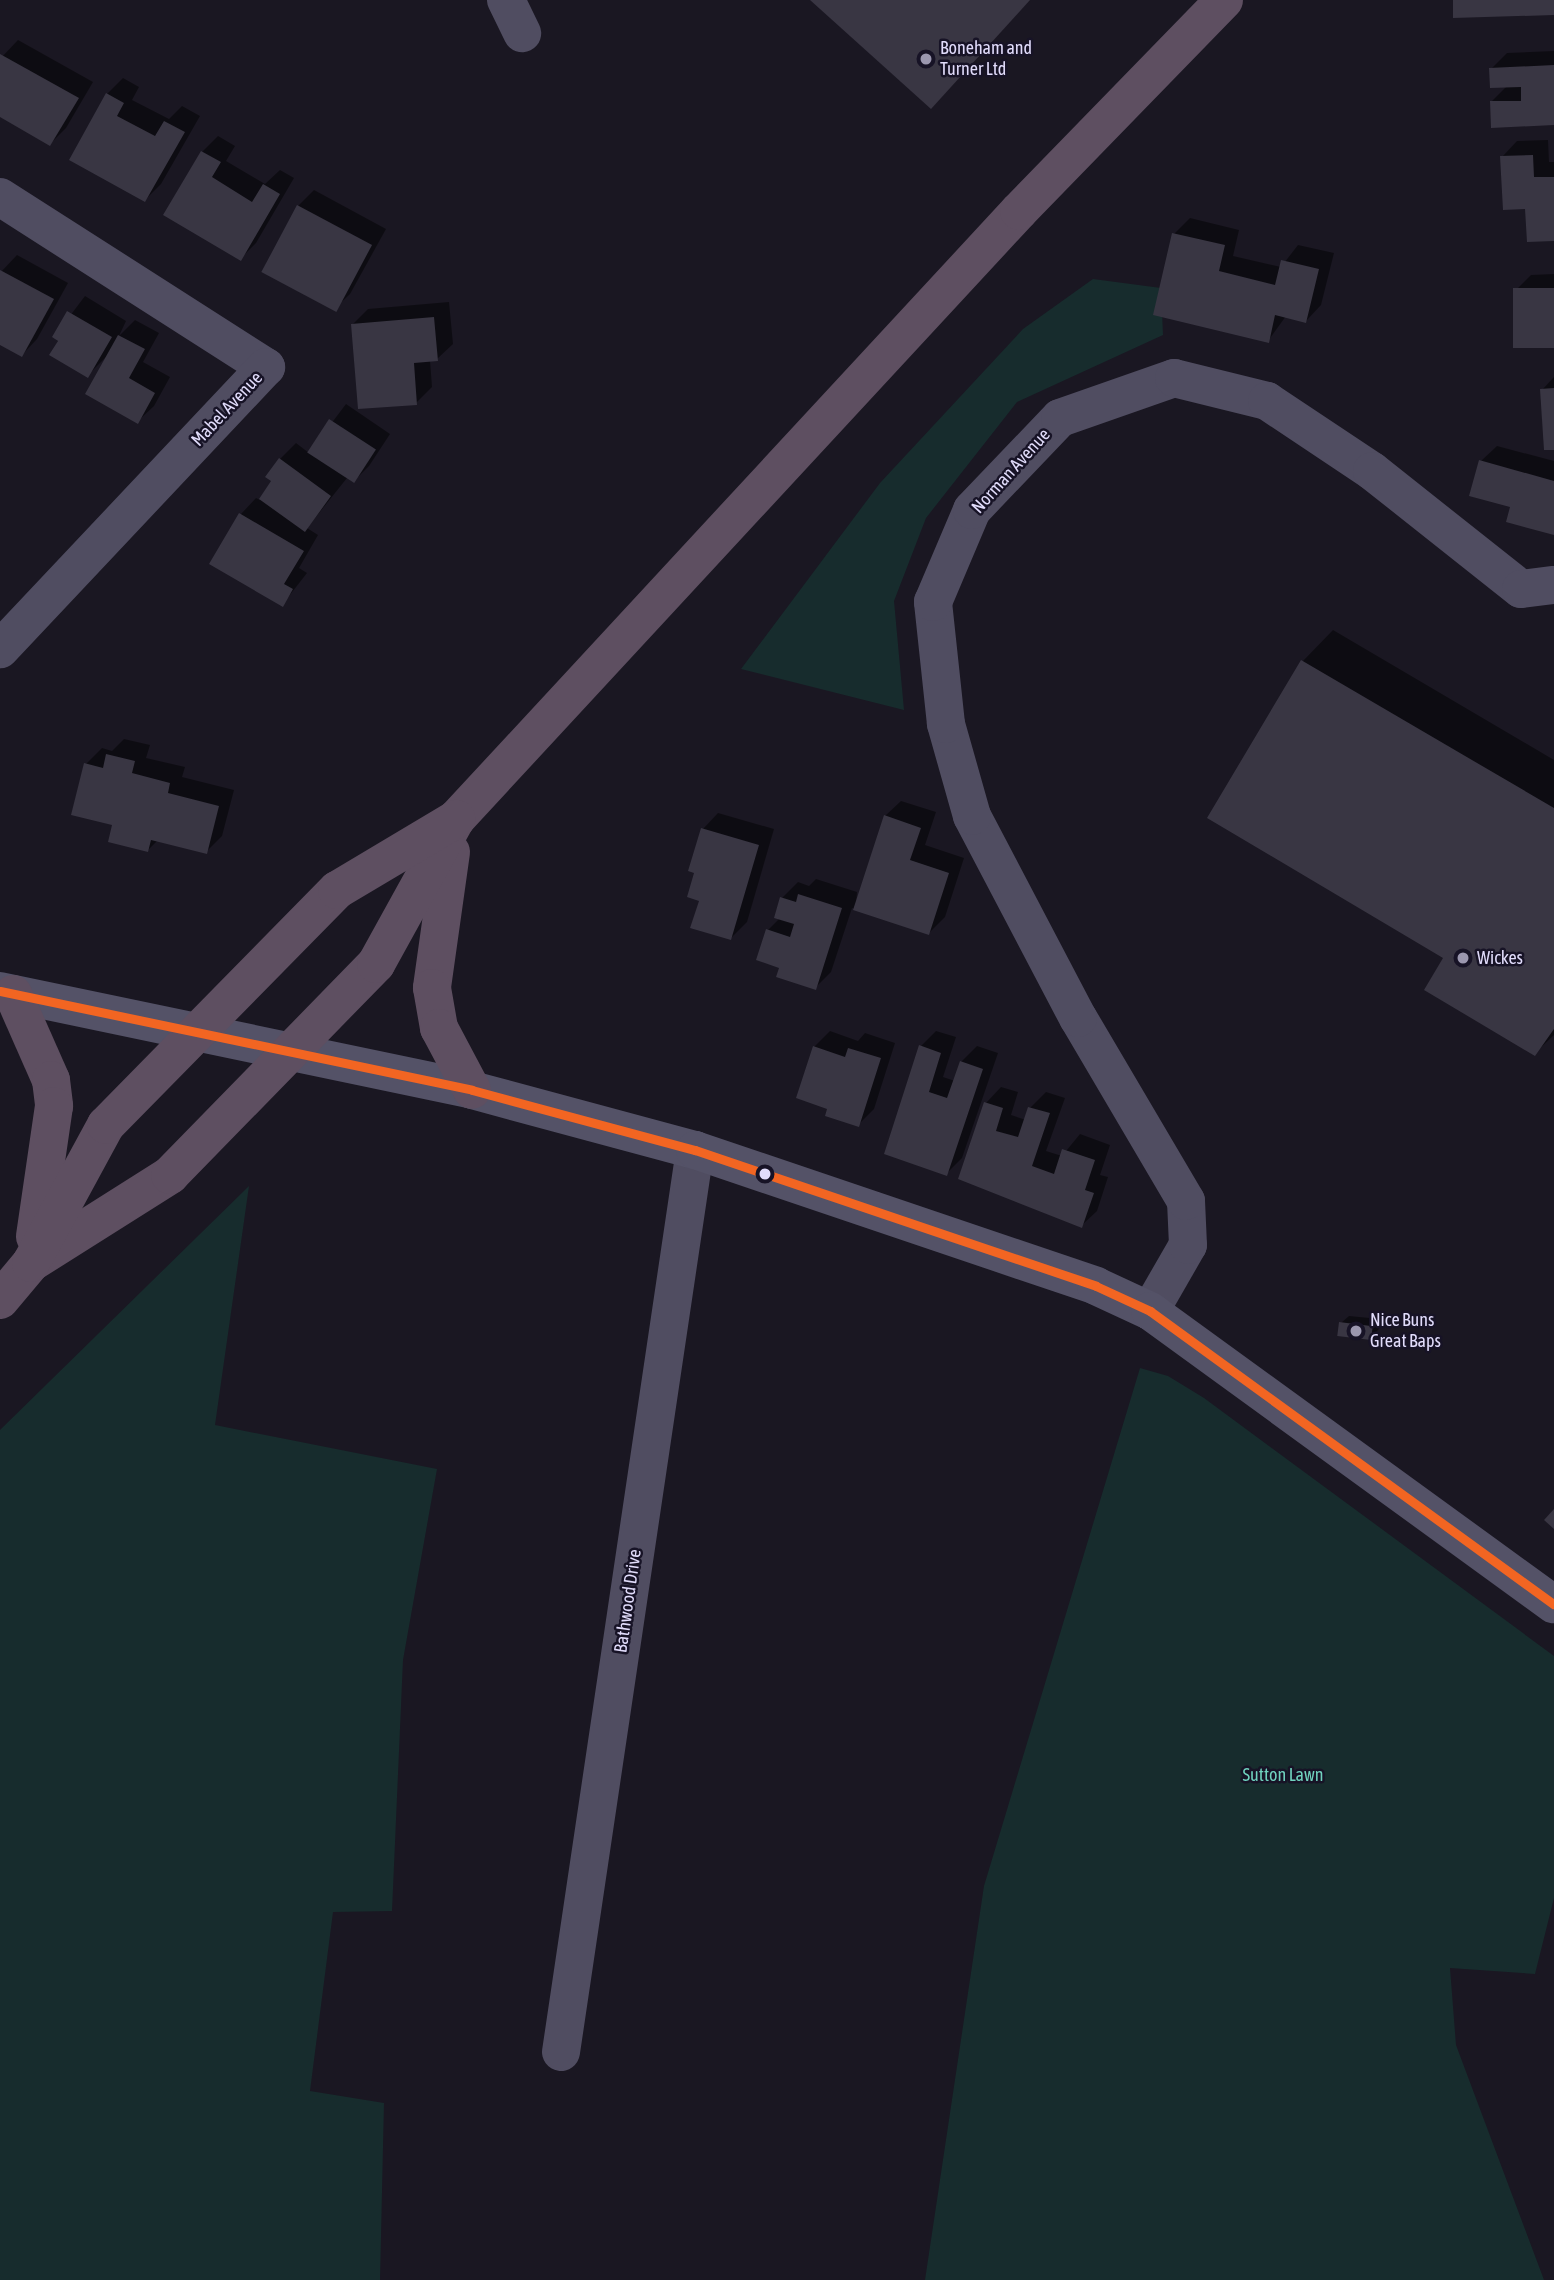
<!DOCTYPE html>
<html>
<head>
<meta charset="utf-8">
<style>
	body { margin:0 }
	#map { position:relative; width:1554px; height:2280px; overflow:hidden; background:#1a1722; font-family:"Asap Condensed",sans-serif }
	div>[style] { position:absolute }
	.green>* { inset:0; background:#172c2d }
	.shadow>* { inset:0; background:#0007 }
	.building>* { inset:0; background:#393643; transform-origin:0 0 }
	.street>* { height:38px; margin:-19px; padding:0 19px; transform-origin:19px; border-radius:19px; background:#504d61 }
	.secondary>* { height:38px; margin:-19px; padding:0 19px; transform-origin:19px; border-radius:19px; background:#545267 }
	.highway>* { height:38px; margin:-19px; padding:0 19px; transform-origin:19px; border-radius:19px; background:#5e4f61 }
	.bus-1>* { height:9px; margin:-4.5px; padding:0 4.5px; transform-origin:4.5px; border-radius:4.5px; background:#f26522 }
	.dots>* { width:19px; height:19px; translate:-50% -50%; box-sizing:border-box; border:4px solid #171326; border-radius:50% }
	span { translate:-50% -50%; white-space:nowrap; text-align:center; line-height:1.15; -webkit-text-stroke:5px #171326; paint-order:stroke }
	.poi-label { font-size:18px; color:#e1dcfb }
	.left { translate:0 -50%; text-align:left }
	.street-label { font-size:18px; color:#e1dcfb }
	.park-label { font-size:18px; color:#70d2be }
</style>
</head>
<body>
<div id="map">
	<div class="green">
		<div style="clip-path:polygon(1093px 279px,1161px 288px,1163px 335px,1017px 402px,926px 518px,894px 601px,904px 710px,741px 669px,880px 483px,1023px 329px)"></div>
		<div style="clip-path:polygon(249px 1186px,215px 1425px,437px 1469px,403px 1660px,392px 1911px,333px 1912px,310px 2091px,384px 2103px,380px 2280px,0 2280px,0 1430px)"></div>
		<div style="clip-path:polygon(1140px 1368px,1168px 1376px,1204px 1398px,1554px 1656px,1554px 1898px,1535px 1974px,1450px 1968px,1456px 2045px,1544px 2280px,925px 2280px,984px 1886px)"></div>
	</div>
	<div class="shadow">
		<div style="clip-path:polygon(18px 40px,93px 82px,66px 128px,50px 144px,0 115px,0 59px)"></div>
		<div style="clip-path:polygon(1554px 51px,1554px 124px,1491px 102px,1507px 86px,1491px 69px,1507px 53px)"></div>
		<div style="clip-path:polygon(123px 78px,139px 87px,132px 100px,169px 119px,182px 106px,200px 116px,161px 184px,145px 200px,107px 94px)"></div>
		<div style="clip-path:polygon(218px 136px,235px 146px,226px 161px,265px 184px,280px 170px,294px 178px,256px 243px,240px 259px,202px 152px)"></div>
		<div style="clip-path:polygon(1548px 140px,1549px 162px,1554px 162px,1554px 239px,1527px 207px,1502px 157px,1517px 141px)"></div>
		<div style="clip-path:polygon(314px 190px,386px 229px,350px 294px,334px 309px,263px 271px,298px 206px)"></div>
		<div style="clip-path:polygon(1190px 218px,1239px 230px,1233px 256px,1281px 267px,1298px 245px,1334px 253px,1321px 305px,1306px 321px,1286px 316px,1268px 341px,1174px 234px)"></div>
		<div style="clip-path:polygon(17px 255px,68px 283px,37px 339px,22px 355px,0 343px,0 273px)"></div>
		<div style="clip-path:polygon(1554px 274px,1554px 346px,1515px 291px,1531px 275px)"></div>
		<div style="clip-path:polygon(85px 296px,126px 321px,119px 336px,135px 320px,159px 333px,143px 362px,170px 377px,154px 406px,138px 421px,107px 356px,87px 376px,54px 337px)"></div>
		<div style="clip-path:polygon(449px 302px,453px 344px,437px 359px,430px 360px,432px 387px,416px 403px,352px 325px,368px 309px)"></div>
		<div style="clip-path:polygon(1554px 377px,1554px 448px,1542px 390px)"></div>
		<div style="clip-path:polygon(346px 404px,390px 434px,369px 466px,353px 482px,347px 478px,307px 528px,318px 535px,299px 568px,307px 573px,282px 605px,212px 564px,241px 514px,256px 498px,260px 500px,274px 481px,280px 459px,296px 443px,309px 453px)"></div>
		<div style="clip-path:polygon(1497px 446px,1554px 461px,1554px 533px,1512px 506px,1481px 461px)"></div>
		<div style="clip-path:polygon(1333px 630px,1554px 760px,1554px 1035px,1535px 1053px,1446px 957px,1210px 818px,1303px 661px)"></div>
		<div style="clip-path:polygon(124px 739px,150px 745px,146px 758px,185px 767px,182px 777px,234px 790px,222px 836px,206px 852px,158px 840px,148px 850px,114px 824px,86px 764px,102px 748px,112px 751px)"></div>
		<div style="clip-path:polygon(901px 801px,936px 812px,925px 845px,964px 858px,945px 917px,929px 933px,852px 908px,831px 972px,815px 988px,781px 967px,768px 930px,780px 918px,782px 898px,798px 882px,809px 886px,816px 879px,857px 892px,856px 905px,885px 816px)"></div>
		<div style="clip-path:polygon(718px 813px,774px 829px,747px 922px,731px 938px,701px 899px,697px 872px,703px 829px)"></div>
		<div style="clip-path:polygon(830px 1031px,858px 1041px,865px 1033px,895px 1043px,874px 1109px,858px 1125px,829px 1108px,814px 1047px)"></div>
		<div style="clip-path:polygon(936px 1031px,956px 1037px,943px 1077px,955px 1081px,961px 1062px,977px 1046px,998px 1053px,962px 1158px,946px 1174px,886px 1152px,921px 1046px)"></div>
		<div style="clip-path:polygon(1001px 1087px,1018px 1092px,1011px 1115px,1026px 1120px,1030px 1108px,1046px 1092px,1065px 1098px,1046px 1151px,1062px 1156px,1080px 1134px,1110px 1145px,1100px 1175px,1108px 1177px,1097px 1211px,1081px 1226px,960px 1178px,986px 1103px)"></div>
		<div style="clip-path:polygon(1349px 1316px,1380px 1319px,1379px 1329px,1371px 1337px,1341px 1323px)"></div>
	</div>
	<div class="building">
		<div style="clip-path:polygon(810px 0,1030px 0,931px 109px)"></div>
		<div style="clip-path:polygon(1453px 0,1554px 0,1554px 15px,1453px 18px)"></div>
		<div style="clip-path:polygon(0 54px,79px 98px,50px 146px,0 117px)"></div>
		<div style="clip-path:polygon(1554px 65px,1554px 125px,1491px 128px,1490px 101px,1521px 101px,1521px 87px,1490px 88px,1489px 68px)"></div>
		<div style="clip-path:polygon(106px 93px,124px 103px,117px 116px,155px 136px,164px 121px,185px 132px,145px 202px,69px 160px)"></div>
		<div style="clip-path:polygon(201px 151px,221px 162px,212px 177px,252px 202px,263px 184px,280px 194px,241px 261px,163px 215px)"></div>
		<div style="clip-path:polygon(1533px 155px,1534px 177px,1554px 177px,1554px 241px,1527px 242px,1525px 209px,1503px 210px,1500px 156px)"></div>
		<div style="left:297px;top:205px;width:85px;height:76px;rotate:28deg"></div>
		<div style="clip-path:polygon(1172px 233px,1225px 245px,1219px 271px,1275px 285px,1281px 260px,1319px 269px,1306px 323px,1275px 315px,1269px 343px,1153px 315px)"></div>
		<div style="clip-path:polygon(0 270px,54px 299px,22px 357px,0 345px)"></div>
		<div style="left:1554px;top:288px;width:60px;height:41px;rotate:90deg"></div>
		<div style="clip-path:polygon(67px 311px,112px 337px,88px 378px,49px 355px,58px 341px,52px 337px)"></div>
		<div style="clip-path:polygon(434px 317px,438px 361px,414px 363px,417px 405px,358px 409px,351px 324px)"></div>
		<div style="clip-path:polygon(118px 335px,145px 349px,129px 378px,155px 393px,138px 424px,85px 394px)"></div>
		<div style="clip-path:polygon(1554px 388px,1554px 450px,1544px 450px,1540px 389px)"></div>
		<div style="left:329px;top:419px;width:56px;height:40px;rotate:33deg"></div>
		<div style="clip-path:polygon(279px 458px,331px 496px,305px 532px,259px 499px,271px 481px,265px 477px)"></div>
		<div style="clip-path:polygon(1479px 460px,1554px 481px,1554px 535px,1506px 522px,1510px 507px,1469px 496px)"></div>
		<div style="clip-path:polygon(239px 513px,304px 551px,284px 584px,293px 589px,283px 607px,209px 564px)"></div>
		<div style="clip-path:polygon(1301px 660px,1554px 808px,1554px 1029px,1535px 1056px,1424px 990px,1443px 958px,1207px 818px)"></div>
		<div style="clip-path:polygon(106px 754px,135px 761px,132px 773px,170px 783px,168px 793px,219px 806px,207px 854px,151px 840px,148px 852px,108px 842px,112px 825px,71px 815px,84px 763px,103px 768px)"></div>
		<div style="clip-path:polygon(884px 815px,921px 828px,910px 860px,949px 873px,929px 935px,853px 910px)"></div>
		<div style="clip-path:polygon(701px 828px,759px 845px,731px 940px,690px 928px,699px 901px,687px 897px,694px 873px,688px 871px)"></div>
		<div style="clip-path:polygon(798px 894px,842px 908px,816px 990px,776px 977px,779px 968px,756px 960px,766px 929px,790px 937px,794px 924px,774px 918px,780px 897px,796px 902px)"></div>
		<div style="clip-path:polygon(919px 1045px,941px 1053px,929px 1092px,947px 1098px,960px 1061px,983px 1069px,947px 1176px,884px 1154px)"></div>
		<div style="clip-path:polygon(813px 1046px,845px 1057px,848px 1048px,881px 1058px,859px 1127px,825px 1116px,827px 1109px,796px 1098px)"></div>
		<div style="clip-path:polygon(984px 1102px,1003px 1108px,996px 1131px,1018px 1137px,1028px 1107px,1050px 1113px,1032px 1166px,1054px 1174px,1062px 1149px,1095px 1160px,1085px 1190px,1094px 1193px,1082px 1228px,958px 1179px)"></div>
		<div style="left:1339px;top:1322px;width:34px;height:14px;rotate:7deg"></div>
		<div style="clip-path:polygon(1554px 1509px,1554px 1529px,1544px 1520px)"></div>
	</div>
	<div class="street">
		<div style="left:506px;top:0;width:37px;rotate:64deg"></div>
		<div style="left:0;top:197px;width:316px;rotate:32.6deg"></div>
		<div style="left:266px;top:367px;width:388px;rotate:133.3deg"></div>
		<div style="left:1150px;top:1311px;width:76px;rotate:-60.1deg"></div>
		<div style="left:1188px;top:1245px;width:44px;rotate:-92.6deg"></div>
		<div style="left:1186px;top:1201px;width:212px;rotate:-120.5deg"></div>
		<div style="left:1078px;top:1018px;width:228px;rotate:-117.7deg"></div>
		<div style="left:972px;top:816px;width:96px;rotate:-105.8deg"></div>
		<div style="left:946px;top:724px;width:123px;rotate:-96.1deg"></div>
		<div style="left:933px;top:602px;width:100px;rotate:-67deg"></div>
		<div style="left:972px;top:510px;width:127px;rotate:-46.3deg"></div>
		<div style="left:1060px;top:418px;width:121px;rotate:-19.3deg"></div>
		<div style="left:1174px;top:378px;width:96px;rotate:13.9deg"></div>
		<div style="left:1267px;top:401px;width:126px;rotate:33.7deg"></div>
		<div style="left:1372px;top:471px;width:190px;rotate:38.4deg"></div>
		<div style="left:1521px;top:589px;width:33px;rotate:-7deg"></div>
		<div style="left:561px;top:2052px;width:912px;rotate:-81.55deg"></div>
	</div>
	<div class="secondary">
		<div style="left:0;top:991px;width:482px;rotate:11.8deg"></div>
		<div style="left:472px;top:1090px;width:231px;rotate:15.1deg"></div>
		<div style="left:695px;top:1150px;width:423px;rotate:18.7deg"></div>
		<div style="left:1096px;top:1286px;width:60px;rotate:24.8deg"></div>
		<div style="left:1150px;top:1311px;width:499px;rotate:36deg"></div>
	</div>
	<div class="highway">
		<div style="left:451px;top:852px;width:137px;rotate:98deg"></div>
		<div style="left:432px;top:988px;width:41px;rotate:80.1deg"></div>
		<div style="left:439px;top:1028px;width:70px;rotate:62deg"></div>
		<div style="left:13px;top:994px;width:94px;rotate:66.2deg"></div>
		<div style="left:51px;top:1080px;width:26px;rotate:83deg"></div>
		<div style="left:54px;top:1106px;width:132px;rotate:98.3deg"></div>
		<div style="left:31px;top:1263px;width:165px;rotate:-32.3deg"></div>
		<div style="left:170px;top:1175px;width:295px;rotate:-45.7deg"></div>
		<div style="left:376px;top:964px;width:166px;rotate:-61.1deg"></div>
		<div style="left:456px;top:819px;width:829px;rotate:-47.2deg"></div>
		<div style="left:1019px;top:211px;width:294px;rotate:-45.8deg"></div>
		<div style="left:0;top:1300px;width:48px;rotate:-50deg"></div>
		<div style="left:31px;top:1263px;width:157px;rotate:-61.5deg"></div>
		<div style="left:106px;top:1125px;width:330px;rotate:-45.5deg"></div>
		<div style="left:337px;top:890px;width:139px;rotate:-30.8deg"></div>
	</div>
	<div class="bus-1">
		<div style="left:0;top:991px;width:482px;rotate:11.8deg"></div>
		<div style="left:472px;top:1090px;width:231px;rotate:15.1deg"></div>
		<div style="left:695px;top:1150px;width:423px;rotate:18.7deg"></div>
		<div style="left:1096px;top:1286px;width:60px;rotate:24.8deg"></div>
		<div style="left:1150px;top:1311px;width:499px;rotate:36deg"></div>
	</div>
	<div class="dots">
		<div style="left:926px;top:59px;background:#9b97af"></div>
		<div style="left:1463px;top:958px;background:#9b97af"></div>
		<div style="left:765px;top:1174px;background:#e1dcfb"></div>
		<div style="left:1356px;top:1331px;background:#9b97af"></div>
	</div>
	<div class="poi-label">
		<span class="left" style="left:940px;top:59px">Boneham and<br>Turner Ltd</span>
		<span class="left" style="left:1477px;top:958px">Wickes</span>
		<span class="left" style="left:1370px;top:1331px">Nice Buns<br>Great Baps</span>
	</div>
	<div class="street-label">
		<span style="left:227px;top:409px;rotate:-47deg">Mabel Avenue</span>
		<span style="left:1011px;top:471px;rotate:-48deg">Norman Avenue</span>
		<span style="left:628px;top:1601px;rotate:-82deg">Bathwood Drive</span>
	</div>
	<div class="park-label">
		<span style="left:1283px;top:1775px">Sutton Lawn</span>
	</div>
</div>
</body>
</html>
